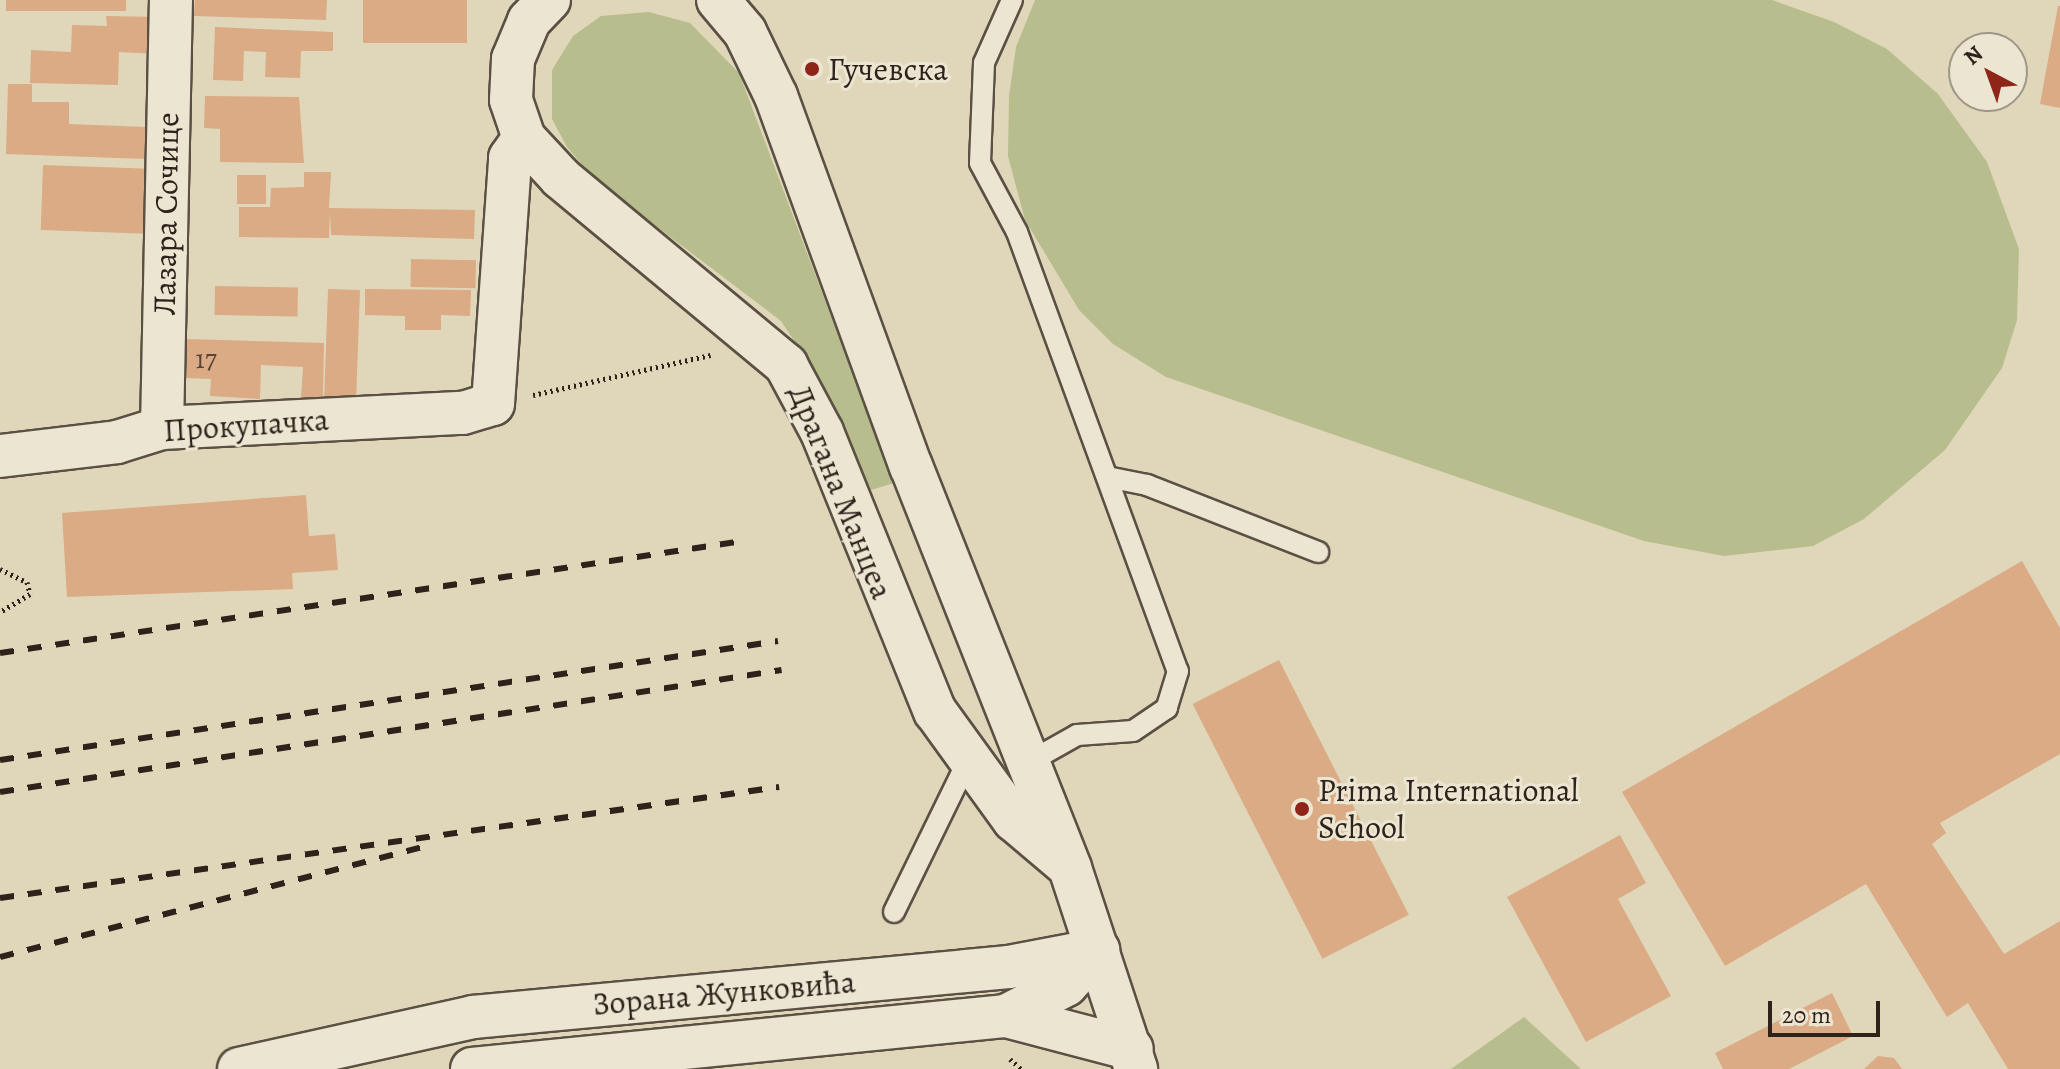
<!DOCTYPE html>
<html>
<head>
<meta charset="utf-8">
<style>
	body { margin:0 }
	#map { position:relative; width:2060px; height:1069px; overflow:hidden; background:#e0d7ba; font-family:Alegreya,serif }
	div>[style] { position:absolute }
	.green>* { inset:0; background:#b7bd8c }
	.building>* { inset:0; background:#daab84; transform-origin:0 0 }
	.path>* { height:5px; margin-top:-2.5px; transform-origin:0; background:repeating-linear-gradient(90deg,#2d231b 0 2px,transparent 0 6px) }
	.roads { filter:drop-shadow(2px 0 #5a5043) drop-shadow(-2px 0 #5a5043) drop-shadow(0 2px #5a5043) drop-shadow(0 -2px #5a5043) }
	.service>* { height:20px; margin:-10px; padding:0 10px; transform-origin:10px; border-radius:10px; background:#ebe5d2 }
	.minor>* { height:42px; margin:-21px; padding:0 21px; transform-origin:21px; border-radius:21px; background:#ebe5d2 }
	.rail>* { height:6px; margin-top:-3px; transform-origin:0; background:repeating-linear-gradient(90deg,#2d231b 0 14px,transparent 0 28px) }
	.dots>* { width:22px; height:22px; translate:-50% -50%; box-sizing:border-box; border:4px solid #ebe5d2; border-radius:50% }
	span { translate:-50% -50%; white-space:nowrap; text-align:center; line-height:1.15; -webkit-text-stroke:6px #ebe5d2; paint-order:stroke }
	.number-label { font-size:28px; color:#584535 }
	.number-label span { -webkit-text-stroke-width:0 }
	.poi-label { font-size:32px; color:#2d231b }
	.left { translate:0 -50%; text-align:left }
	.street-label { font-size:32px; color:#2d231b }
	.north { position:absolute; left:1948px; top:32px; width:80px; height:80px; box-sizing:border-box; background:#ebe5d2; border:2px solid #9f9789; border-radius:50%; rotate:319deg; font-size:22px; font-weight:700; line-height:32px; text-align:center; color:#2d231b }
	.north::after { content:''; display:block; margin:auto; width:28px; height:36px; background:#8f2418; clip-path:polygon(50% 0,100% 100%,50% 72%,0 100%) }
	.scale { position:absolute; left:1768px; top:1001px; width:112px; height:36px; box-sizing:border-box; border:4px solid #2d231b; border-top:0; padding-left:10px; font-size:24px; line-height:28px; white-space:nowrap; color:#2d231b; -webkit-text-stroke:6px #ebe5d2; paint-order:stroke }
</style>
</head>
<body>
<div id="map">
	<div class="green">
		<div style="clip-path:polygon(1035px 0,1772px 0,1834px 22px,1887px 49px,1938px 94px,1987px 162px,2019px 249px,2017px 320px,2002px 368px,1945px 450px,1864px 519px,1813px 546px,1724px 556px,1644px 541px,1166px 377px,1113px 344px,1079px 310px,1025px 220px,1008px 156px,1009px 96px,1016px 47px)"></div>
		<div style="clip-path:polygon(649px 12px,690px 23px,739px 73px,894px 483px,871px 490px,815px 372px,781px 321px,594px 179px,567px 147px,552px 119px,552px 70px,573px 36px,601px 16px)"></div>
		<div style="clip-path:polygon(1524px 1017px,1581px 1069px,1451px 1069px)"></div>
	</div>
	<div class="building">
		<div style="left:6px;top:0;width:120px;height:11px"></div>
		<div style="clip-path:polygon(195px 0,327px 0,326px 20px,194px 16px)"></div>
		<div style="left:363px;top:0;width:104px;height:43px"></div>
		<div style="clip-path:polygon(2058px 6px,2060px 6px,2060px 108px,2040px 104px)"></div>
		<div style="clip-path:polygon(106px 16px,158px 17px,157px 54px,119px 52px,118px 85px,30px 83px,31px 50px,71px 52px,72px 25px,107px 26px)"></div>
		<div style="clip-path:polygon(215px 27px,333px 32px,333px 51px,301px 51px,300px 78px,265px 77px,266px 52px,244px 51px,243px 81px,213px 80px)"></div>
		<div style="clip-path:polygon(8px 84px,32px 84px,32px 102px,69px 102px,69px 124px,146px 127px,146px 159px,6px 154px)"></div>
		<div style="clip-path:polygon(205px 96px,299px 97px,304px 163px,220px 162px,220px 129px,204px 128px)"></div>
		<div style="left:43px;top:165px;width:106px;height:65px;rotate:2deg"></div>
		<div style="clip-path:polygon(304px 172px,331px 172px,329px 208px,475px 210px,474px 239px,331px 235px,330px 212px,329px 238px,239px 237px,239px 207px,270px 207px,271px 188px,304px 187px)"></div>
		<div style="left:237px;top:175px;width:29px;height:29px"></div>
		<div style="left:411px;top:259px;width:65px;height:28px;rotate:1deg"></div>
		<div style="left:215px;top:286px;width:83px;height:29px;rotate:1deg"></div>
		<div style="left:328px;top:289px;width:32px;height:109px;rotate:2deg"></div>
		<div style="clip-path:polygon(365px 289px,471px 290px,470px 316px,441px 315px,441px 330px,405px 330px,405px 316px,365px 315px)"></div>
		<div style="clip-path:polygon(186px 339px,324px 343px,323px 399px,301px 398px,303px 367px,261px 365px,260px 399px,210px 396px,211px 379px,184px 378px)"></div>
		<div style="clip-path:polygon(306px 495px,309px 536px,335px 534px,338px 570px,292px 573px,293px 589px,67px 597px,62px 513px)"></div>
		<div style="clip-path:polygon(2022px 561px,2060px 628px,2060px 754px,1940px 823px,1946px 833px,1932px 844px,2004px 954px,2060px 921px,2060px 1069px,2008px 1069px,1968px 1003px,1947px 1017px,1866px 884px,1725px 966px,1622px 792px)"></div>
		<div style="left:1279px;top:660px;width:286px;height:97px;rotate:63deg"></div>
		<div style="clip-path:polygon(1620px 835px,1646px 883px,1618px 899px,1671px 996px,1586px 1042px,1507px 897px)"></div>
		<div style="clip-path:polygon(1832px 993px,1853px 1036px,1789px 1069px,1723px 1069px,1715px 1053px)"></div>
		<div style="clip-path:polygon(1878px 1056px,1894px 1058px,1902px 1069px,1864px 1069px)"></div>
	</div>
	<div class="path">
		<div style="left:533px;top:395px;width:182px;rotate:-12.7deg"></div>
		<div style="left:0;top:569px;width:30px;rotate:26deg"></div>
		<div style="left:27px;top:582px;width:12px;rotate:76deg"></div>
		<div style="left:30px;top:594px;width:35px;rotate:149deg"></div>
		<div style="left:1010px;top:1059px;width:15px;rotate:42deg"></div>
	</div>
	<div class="roads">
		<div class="service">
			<div style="left:1012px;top:0;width:69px;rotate:114deg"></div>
			<div style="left:984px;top:63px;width:100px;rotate:92.3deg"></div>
			<div style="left:980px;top:163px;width:78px;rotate:61.8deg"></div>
			<div style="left:1017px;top:232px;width:468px;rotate:69.9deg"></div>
			<div style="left:1178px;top:671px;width:39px;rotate:107deg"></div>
			<div style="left:1167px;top:708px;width:41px;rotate:145.9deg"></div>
			<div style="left:1133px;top:731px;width:56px;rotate:175.9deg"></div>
			<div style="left:1077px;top:735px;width:55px;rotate:150.6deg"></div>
			<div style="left:1107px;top:477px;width:41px;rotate:11.3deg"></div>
			<div style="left:1147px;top:485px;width:184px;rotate:21.4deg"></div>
			<div style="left:894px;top:912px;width:169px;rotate:-64deg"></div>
		</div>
		<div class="minor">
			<div style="left:549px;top:0;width:29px;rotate:134deg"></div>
			<div style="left:529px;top:21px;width:41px;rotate:112.8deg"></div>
			<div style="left:513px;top:59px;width:41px;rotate:92.8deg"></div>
			<div style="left:511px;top:100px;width:40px;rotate:71.1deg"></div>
			<div style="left:524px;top:138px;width:54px;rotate:47.2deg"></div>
			<div style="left:561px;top:178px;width:293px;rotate:39.7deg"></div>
			<div style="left:786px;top:365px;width:76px;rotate:61.8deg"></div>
			<div style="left:822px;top:432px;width:301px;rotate:68deg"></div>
			<div style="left:935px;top:711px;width:135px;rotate:54.1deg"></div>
			<div style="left:1014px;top:820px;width:68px;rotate:40.2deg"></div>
			<div style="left:718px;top:0;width:42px;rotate:49.8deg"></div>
			<div style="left:745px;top:32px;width:71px;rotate:64.2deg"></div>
			<div style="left:776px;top:96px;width:394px;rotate:70deg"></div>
			<div style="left:911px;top:466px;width:432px;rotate:68.4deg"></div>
			<div style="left:1070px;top:868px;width:212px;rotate:71.8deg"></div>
			<div style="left:162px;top:428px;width:428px;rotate:-88.8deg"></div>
			<div style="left:0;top:456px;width:118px;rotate:-6.8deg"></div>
			<div style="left:117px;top:442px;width:47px;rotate:-17.3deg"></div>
			<div style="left:162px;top:428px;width:301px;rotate:-2.9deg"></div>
			<div style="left:463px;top:413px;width:31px;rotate:-17deg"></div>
			<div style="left:493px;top:404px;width:247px;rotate:-86deg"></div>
			<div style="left:510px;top:158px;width:24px;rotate:-55deg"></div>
			<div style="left:1006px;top:1016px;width:68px;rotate:-27.3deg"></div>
			<div style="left:1066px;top:985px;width:47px;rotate:-47.6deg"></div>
			<div style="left:239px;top:1069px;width:240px;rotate:-12.5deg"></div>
			<div style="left:473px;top:1017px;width:538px;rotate:-5.33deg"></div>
			<div style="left:1009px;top:967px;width:91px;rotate:-10.8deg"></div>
			<div style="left:472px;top:1069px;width:537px;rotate:-5.67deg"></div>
			<div style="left:1006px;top:1016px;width:130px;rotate:14.7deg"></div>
		</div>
	</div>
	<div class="rail">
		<div style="left:0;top:653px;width:751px;rotate:-8.57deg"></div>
		<div style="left:0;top:760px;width:787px;rotate:-8.7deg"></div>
		<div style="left:0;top:792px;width:791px;rotate:-8.87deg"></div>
		<div style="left:0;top:898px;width:787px;rotate:-8.11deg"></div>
		<div style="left:0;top:957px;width:444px;rotate:-14.6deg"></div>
	</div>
	<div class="dots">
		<div style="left:812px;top:69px;background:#8f2418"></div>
		<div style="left:1302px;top:809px;background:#8f2418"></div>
	</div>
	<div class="number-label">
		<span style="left:206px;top:359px">17</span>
	</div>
	<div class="poi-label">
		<span class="left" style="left:828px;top:69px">Гучевска</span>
		<span class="left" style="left:1318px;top:809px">Prima International<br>School</span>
	</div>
	<div class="street-label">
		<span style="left:166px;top:214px;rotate:-89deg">Лазара Сочице</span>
		<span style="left:246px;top:425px;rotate:-4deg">Прокупачка</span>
		<span style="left:841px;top:492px;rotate:68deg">Драгана Манцеа</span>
		<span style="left:724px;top:993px;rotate:-5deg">Зорана Жунковића</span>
	</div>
	<div class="north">N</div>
	<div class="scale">20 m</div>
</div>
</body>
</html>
